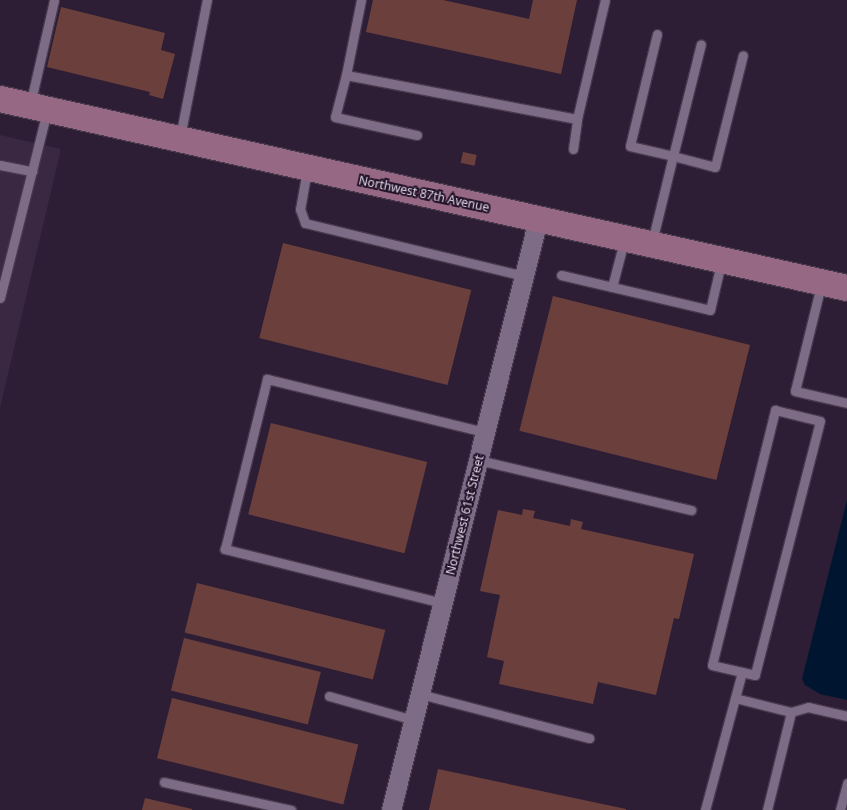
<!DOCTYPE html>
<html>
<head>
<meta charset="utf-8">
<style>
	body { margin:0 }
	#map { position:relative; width:847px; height:810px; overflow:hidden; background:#2e1e35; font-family:"Noto Sans",sans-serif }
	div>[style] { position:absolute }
	.built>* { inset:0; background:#3a2742 }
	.water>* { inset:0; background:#001630 }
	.building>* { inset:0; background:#6b403c; transform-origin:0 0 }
	.roads { filter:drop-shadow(1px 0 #47394c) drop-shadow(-1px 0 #47394c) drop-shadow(0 1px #47394c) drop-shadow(0 -1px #47394c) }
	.lane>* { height:9px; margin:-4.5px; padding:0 4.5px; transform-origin:4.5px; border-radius:4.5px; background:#7e6c87 }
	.street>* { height:19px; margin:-9.5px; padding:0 9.5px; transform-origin:9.5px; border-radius:9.5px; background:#7e6c87 }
	.secondary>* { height:26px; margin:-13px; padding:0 13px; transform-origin:13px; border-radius:13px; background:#976884 }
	span { translate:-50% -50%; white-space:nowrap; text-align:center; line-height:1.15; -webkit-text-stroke:4px #24142b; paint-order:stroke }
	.street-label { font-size:12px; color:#e1d7e6 }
</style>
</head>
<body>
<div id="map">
	<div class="built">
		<div style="clip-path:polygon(0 135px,61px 149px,0 408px)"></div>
	</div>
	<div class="water">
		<div style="clip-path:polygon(847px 500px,847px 700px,820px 694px,805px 685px,802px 679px)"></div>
	</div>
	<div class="building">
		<div style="clip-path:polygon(373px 0,443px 0,529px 19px,533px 0,577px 0,561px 74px,366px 32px)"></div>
		<div style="clip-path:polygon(61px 7px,165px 33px,161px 50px,175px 54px,163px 99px,149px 95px,150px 92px,47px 67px)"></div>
		<div style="left:463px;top:152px;width:14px;height:11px;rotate:12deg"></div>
		<div style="left:283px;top:243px;width:194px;height:98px;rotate:14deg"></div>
		<div style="left:553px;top:296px;width:203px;height:139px;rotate:14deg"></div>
		<div style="left:271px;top:423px;width:161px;height:94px;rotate:14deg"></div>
		<div style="clip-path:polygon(523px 509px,535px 511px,533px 518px,570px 526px,571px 519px,583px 522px,581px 529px,694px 554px,679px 619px,674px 618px,656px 695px,598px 682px,593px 704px,499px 684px,504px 661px,487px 657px,500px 595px,480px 591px,498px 510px,522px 515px)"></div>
		<div style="left:197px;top:583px;width:194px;height:51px;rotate:14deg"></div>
		<div style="left:184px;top:638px;width:141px;height:54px;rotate:14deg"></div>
		<div style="left:172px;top:698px;width:192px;height:62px;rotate:14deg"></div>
		<div style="clip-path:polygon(438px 769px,626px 809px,626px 810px,429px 810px)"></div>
		<div style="clip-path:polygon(145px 798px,192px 809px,192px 810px,142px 810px)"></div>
	</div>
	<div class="roads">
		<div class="lane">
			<div style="left:361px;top:0;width:76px;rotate:101.3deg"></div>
			<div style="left:346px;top:75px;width:235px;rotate:10.8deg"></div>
			<div style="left:577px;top:119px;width:122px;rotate:-76.8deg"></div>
			<div style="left:657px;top:34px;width:115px;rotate:103.6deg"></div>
			<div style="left:630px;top:146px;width:44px;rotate:13.1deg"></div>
			<div style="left:673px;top:156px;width:115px;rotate:-76deg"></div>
			<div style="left:346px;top:75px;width:43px;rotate:104.7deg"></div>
			<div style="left:335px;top:117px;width:84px;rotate:12.4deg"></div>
			<div style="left:30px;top:105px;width:108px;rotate:-77.1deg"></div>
			<div style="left:180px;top:137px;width:140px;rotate:-78.9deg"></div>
			<div style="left:573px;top:149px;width:30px;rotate:-82deg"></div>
			<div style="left:0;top:165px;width:33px;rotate:11deg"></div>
			<div style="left:32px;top:171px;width:62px;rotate:-76deg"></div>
			<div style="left:307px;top:170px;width:40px;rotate:100deg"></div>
			<div style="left:300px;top:209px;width:15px;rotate:70deg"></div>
			<div style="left:305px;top:223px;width:225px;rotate:13.6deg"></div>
			<div style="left:652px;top:242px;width:89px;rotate:-76.3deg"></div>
			<div style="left:673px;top:156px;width:43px;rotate:14.7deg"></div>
			<div style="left:715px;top:167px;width:115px;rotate:-76deg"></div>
			<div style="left:561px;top:275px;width:153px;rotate:13.2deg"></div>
			<div style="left:710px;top:310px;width:48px;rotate:-76.8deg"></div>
			<div style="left:821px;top:285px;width:109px;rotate:103.8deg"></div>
			<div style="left:795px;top:391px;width:53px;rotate:13deg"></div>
			<div style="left:612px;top:287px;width:48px;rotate:-75.4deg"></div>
			<div style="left:0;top:298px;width:131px;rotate:-75.9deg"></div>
			<div style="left:775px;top:410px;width:46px;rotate:13.7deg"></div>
			<div style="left:820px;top:421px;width:262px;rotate:104.4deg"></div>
			<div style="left:755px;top:675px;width:44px;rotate:-166.9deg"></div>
			<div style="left:712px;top:665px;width:263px;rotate:-76.1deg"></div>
			<div style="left:478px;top:460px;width:219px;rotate:13.2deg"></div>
			<div style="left:443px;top:603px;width:225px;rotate:-166.1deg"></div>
			<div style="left:225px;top:549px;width:175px;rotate:-76.1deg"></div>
			<div style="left:267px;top:379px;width:224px;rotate:13.7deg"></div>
			<div style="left:420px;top:694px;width:175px;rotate:14.6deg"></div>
			<div style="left:329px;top:696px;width:88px;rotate:15.8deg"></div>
			<div style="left:735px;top:698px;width:58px;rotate:14deg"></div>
			<div style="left:791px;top:712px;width:18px;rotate:-16deg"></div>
			<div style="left:808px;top:707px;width:40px;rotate:13deg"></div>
			<div style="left:164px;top:782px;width:130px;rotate:12.4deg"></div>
			<div style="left:705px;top:810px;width:143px;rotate:-75deg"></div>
			<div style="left:767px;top:810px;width:101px;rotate:-76.2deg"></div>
			<div style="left:840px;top:810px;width:28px;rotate:-75deg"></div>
		</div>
		<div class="street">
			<div style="left:391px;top:810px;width:609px;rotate:-76.03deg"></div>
		</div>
		<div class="secondary">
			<div style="left:0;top:99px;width:868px;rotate:12.58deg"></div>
		</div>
	</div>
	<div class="street-label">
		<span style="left:424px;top:194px;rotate:12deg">Northwest 87th Avenue</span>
		<span style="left:465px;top:515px;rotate:-76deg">Northwest 61st Street</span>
	</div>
</div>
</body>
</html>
